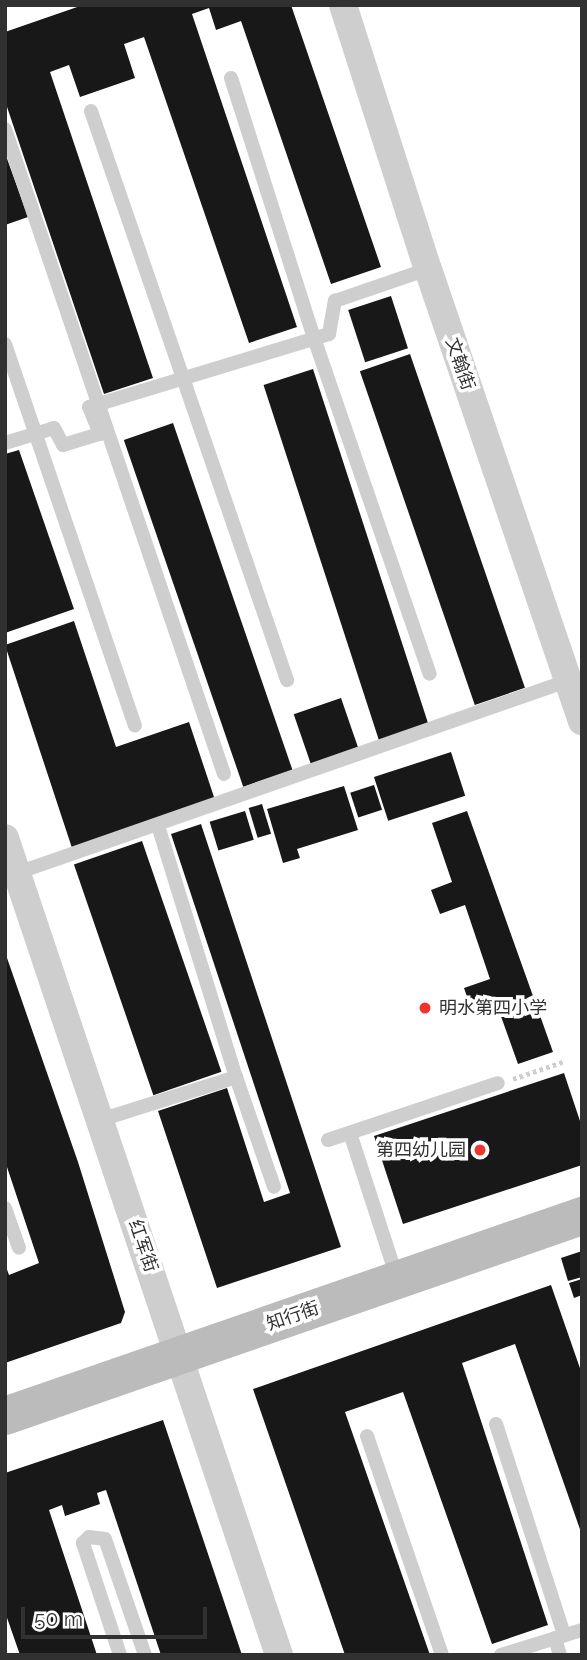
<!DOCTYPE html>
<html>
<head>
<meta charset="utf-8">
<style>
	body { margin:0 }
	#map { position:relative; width:587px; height:1660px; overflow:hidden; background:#fff; font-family:Raleway,"Noto Sans SC",sans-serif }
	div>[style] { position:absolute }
	.building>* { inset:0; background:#181818; transform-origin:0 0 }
	.path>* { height:4.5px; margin-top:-2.25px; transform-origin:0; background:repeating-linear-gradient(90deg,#cecece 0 3.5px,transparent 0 7px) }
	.lane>* { height:14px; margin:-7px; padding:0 7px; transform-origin:7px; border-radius:7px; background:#cecece }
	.street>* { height:28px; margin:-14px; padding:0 14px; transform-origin:14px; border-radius:14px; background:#cecece }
	.secondary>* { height:38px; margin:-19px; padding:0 19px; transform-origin:19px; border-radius:19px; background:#bbb }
	.dots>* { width:19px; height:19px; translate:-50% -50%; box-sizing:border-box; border:4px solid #fff; border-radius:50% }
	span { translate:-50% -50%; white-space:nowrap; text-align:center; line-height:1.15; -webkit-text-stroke:7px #fff; paint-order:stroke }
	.street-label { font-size:18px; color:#313131 }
	.poi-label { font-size:18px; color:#313131 }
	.left { translate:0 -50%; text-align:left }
	.right { translate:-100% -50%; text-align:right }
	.frame { position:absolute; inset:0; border:7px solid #313131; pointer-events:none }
	.scale { position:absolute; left:21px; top:1607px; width:186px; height:32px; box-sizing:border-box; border:4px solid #313131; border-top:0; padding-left:9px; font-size:21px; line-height:24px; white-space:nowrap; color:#313131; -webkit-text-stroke:5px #fff; paint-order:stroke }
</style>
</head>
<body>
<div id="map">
	<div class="building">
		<div style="clip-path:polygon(83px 5px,291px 5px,381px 267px,331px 284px,241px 21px,216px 30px,209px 8px,192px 14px,297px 327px,249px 343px,144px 37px,124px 44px,135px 78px,80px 97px,69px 65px,50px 72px,153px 378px,104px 394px,5px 101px,5px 32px)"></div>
		<div style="clip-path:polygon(5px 153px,28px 217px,5px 225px)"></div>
		<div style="left:391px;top:296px;width:55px;height:45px;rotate:72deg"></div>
		<div style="left:410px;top:354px;width:353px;height:53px;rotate:71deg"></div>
		<div style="left:313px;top:369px;width:375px;height:52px;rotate:72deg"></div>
		<div style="left:173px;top:423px;width:367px;height:52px;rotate:71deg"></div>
		<div style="clip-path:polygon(19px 450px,74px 609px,5px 633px,5px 454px)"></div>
		<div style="clip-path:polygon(74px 621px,116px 747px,189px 722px,215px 800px,72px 848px,5px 645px)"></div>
		<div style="left:341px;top:698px;width:54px;height:50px;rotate:71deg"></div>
		<div style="left:451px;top:752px;width:46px;height:81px;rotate:72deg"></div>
		<div style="left:374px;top:785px;width:26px;height:25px;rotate:72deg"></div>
		<div style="clip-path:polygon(344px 786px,358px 830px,297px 849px,300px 858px,283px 863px,267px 809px)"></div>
		<div style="left:262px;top:804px;width:31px;height:14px;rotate:73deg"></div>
		<div style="left:245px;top:811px;width:30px;height:37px;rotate:73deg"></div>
		<div style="clip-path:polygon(467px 811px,553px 1052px,518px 1064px,498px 1008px,474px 1017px,464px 988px,490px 979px,465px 905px,440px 914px,431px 890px,452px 882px,432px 823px)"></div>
		<div style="clip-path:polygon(201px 824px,341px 1247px,217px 1288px,158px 1111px,227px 1088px,264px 1202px,290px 1193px,171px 834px)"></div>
		<div style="left:142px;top:841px;width:244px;height:72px;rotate:71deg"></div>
		<div style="clip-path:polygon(6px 955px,78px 1162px,125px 1312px,121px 1323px,5px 1363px,5px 1264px,9px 1275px,39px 1263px,5px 1161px)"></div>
		<div style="clip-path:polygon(564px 1073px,582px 1127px,582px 1165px,403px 1224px,374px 1136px)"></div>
		<div style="clip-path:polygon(582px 1251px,582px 1277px,568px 1281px,561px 1258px)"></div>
		<div style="clip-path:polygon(582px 1279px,582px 1295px,574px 1298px,569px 1283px)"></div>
		<div style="clip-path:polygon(551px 1285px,582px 1374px,582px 1535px,515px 1344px,462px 1363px,548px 1625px,492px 1644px,403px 1392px,345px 1412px,430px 1655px,345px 1655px,253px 1389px)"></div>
		<div style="clip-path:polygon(163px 1420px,242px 1655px,161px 1655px,106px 1490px,97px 1493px,100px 1504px,65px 1516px,62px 1505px,49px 1510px,97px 1655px,20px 1655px,5px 1612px,5px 1473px)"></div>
	</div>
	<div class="path">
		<div style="left:513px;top:1079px;width:55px;rotate:-19.1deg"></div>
	</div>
	<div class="lane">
		<div style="left:231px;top:78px;width:273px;rotate:72.3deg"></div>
		<div style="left:314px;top:338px;width:355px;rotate:71deg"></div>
		<div style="left:91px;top:111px;width:602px;rotate:70.99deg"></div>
		<div style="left:5px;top:129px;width:681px;rotate:71.25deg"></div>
		<div style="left:5px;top:344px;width:403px;rotate:71.2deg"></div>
		<div style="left:5px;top:443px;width:51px;rotate:-17deg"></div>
		<div style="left:54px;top:428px;width:19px;rotate:62deg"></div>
		<div style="left:63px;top:445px;width:39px;rotate:-17deg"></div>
		<div style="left:100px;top:434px;width:29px;rotate:-112deg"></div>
		<div style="left:89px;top:407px;width:251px;rotate:-16.9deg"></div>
		<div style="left:329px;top:334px;width:34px;rotate:-80deg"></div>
		<div style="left:335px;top:301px;width:98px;rotate:-19deg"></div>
		<div style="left:160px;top:832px;width:257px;rotate:72.8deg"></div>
		<div style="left:17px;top:873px;width:583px;rotate:-19.24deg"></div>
		<div style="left:100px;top:1120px;width:143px;rotate:-17.5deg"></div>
		<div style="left:236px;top:1077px;width:116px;rotate:70.9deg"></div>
		<div style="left:350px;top:1133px;width:152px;rotate:72deg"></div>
		<div style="left:328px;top:1140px;width:179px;rotate:-18.5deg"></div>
		<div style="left:5px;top:1208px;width:42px;rotate:70.7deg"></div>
		<div style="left:496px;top:1424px;width:222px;rotate:72.1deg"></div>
		<div style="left:367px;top:1436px;width:231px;rotate:71.1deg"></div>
		<div style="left:555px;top:1638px;width:18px;rotate:74deg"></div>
		<div style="left:120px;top:1655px;width:118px;rotate:-108.3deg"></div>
		<div style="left:83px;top:1543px;width:8px;rotate:-45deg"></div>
		<div style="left:89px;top:1537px;width:16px;rotate:7deg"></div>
		<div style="left:105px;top:1539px;width:123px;rotate:71deg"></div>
		<div style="left:501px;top:1655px;width:85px;rotate:-17.2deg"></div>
	</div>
	<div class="street">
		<div style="left:343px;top:5px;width:277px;rotate:72.2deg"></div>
		<div style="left:428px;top:269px;width:478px;rotate:71.2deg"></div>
		<div style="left:5px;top:838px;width:862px;rotate:71.46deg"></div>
	</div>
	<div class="secondary">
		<div style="left:5px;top:1416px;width:611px;rotate:-19.12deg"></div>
	</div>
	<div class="dots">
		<div style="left:425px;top:1008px;background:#ed352e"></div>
		<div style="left:480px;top:1150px;background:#ed352e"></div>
	</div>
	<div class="street-label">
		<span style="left:460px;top:364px;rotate:71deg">文翰街</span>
		<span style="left:143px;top:1246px;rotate:71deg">红军街</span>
		<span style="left:293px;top:1316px;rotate:-19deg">知行街</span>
	</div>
	<div class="poi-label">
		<span class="left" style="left:439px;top:1008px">明水第四小学</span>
		<span class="right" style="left:466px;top:1150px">第四幼儿园</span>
	</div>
	<div class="frame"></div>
	<div class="scale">50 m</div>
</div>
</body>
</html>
